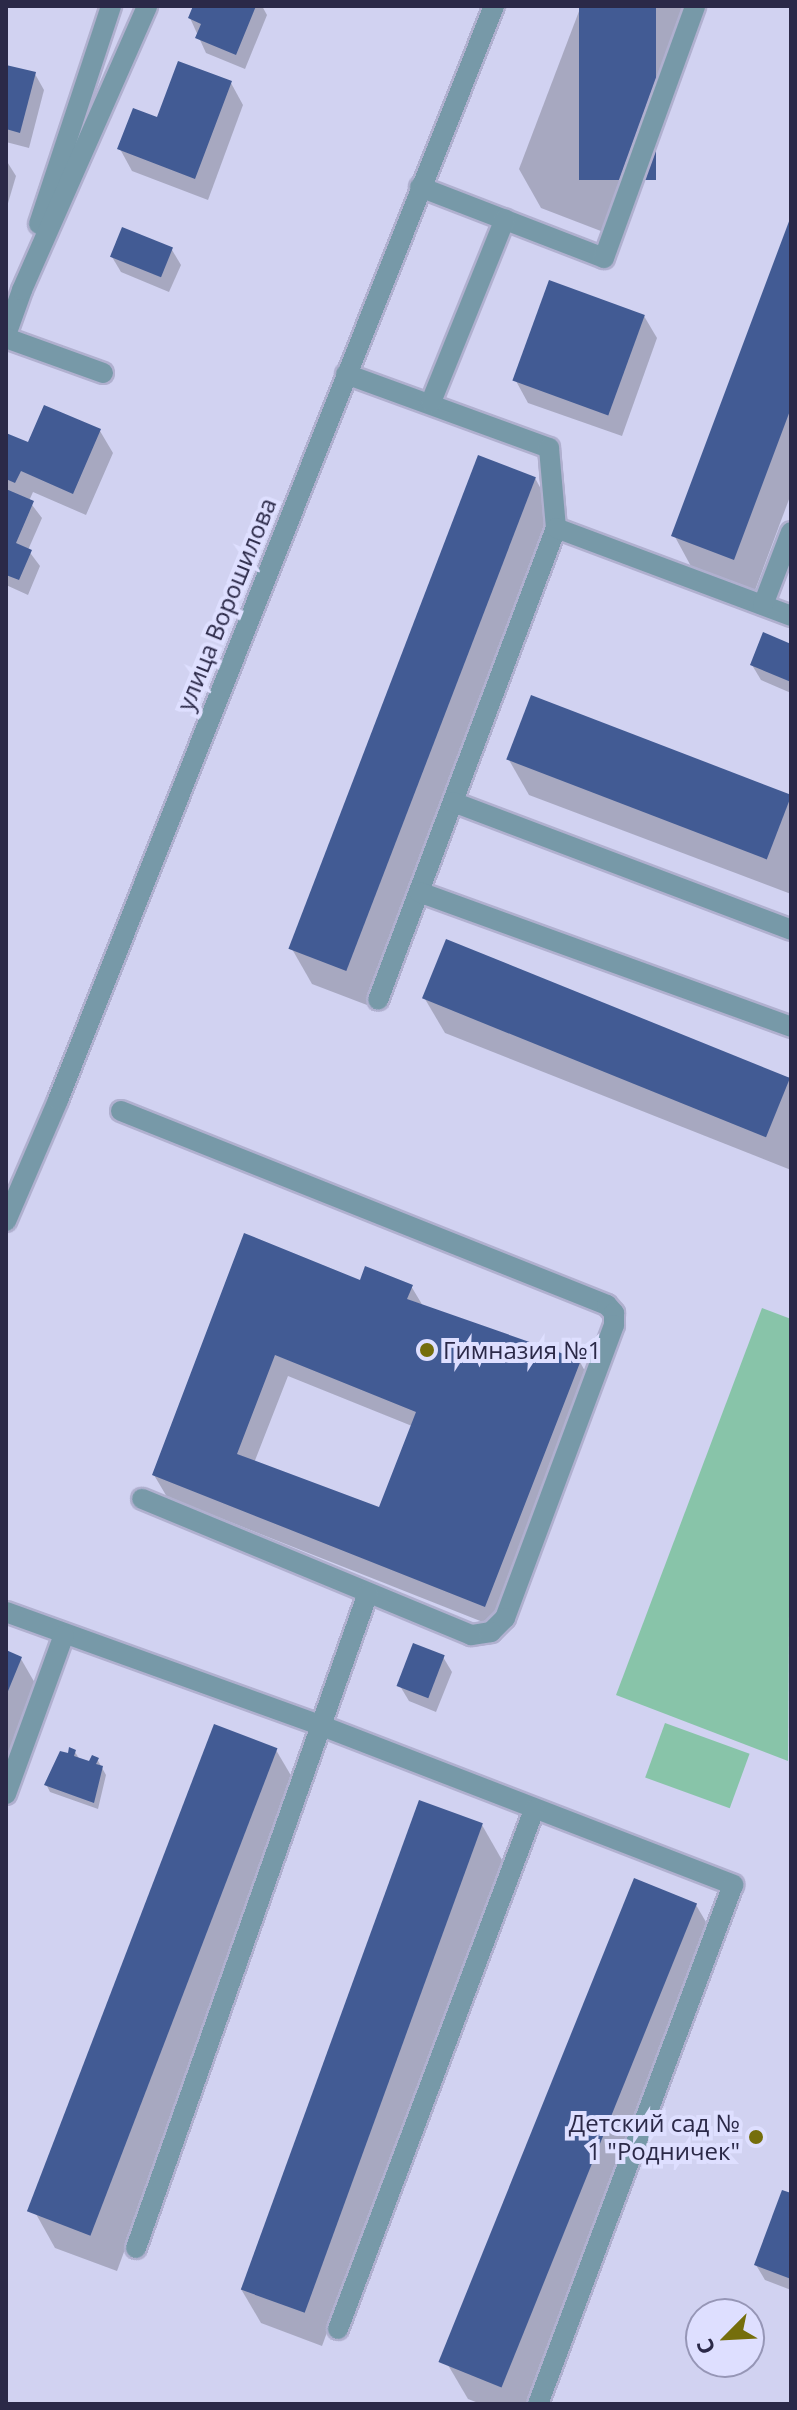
<!DOCTYPE html>
<html>
<head>
<meta charset="utf-8">
<style>
	body { margin:0 }
	#map { position:relative; width:797px; height:2410px; overflow:hidden; background:#d1d2f1; font-family:"Open Sans",sans-serif }
	div>[style] { position:absolute }
	.green>* { inset:0; background:#88c4a9; transform-origin:0 0 }
	.shadow>* { inset:0; background:#0003 }
	.building>* { inset:0; background:#425b94; transform-origin:0 0 }
	.roads { filter:drop-shadow(2px 0 #b0b0cf) drop-shadow(-2px 0 #b0b0cf) drop-shadow(0 2px #b0b0cf) drop-shadow(0 -2px #b0b0cf) }
	.minor>* { height:20px; margin:-10px; padding:0 10px; transform-origin:10px; border-radius:10px; background:#7799a8 }
	.dots>* { width:22px; height:22px; translate:-50% -50%; box-sizing:border-box; border:4px solid #dedfff; border-radius:50% }
	span { translate:-50% -50%; white-space:nowrap; text-align:center; line-height:1.15; -webkit-text-stroke:8px #dedfff; paint-order:stroke }
	.street-label { font-size:24px; color:#2b2948 }
	.poi-label { font-size:24px; color:#2b2948 }
	.left { translate:0 -50%; text-align:left }
	.right { translate:-100% -50%; text-align:right }
	.frame { position:absolute; inset:0; border:8px solid #2b2948; pointer-events:none }
	.north { position:absolute; left:685px; top:2298px; width:80px; height:80px; box-sizing:border-box; background:#dedfff; border:2px solid #9696b6; border-radius:50%; rotate:246deg; font-size:22px; font-weight:700; line-height:32px; text-align:center; color:#2b2948 }
	.north::after { content:''; display:block; margin:auto; width:28px; height:36px; background:#756e0c; clip-path:polygon(50% 0,100% 100%,50% 72%,0 100%) }
</style>
</head>
<body>
<div id="map">
	<div class="green">
		<div style="clip-path:polygon(762px 1308px,791px 1319px,788px 1761px,616px 1695px)"></div>
		<div style="left:665px;top:1723px;width:90px;height:58px;rotate:20deg"></div>
	</div>
	<div class="shadow">
		<div style="clip-path:polygon(195px 6px,262px 6px,267px 15px,245px 69px,206px 53px,190px 18px)"></div>
		<div style="clip-path:polygon(581px 6px,690px 6px,606px 233px,541px 208px,519px 169px)"></div>
		<div style="clip-path:polygon(6px 67px,35px 74px,44px 90px,29px 148px,6px 142px)"></div>
		<div style="clip-path:polygon(231px 83px,243px 105px,208px 200px,132px 171px,120px 149px,158px 120px)"></div>
		<div style="clip-path:polygon(6px 160px,16px 176px,6px 210px)"></div>
		<div style="clip-path:polygon(791px 220px,791px 494px,754px 593px,693px 570px,674px 535px)"></div>
		<div style="clip-path:polygon(172px 250px,181px 265px,169px 292px,121px 272px,112px 257px)"></div>
		<div style="clip-path:polygon(644px 316px,657px 338px,622px 436px,528px 403px,516px 381px)"></div>
		<div style="clip-path:polygon(100px 431px,113px 453px,86px 515px,33px 492px,29px 501px,42px 518px,28px 550px,40px 566px,28px 595px,6px 585px,6px 435px,29px 445px)"></div>
		<div style="clip-path:polygon(535px 478px,554px 513px,367px 1005px,312px 984px,292px 949px)"></div>
		<div style="clip-path:polygon(791px 646px,791px 693px,761px 680px,752px 665px)"></div>
		<div style="clip-path:polygon(509px 760px,791px 797px,791px 894px,529px 795px)"></div>
		<div style="clip-path:polygon(425px 999px,791px 1078px,791px 1170px,445px 1033px)"></div>
		<div style="clip-path:polygon(evenodd,246px 1236px,361px 1282px,411px 1286px,423px 1306px,580px 1362px,592px 1384px,498px 1628px,167px 1497px,154px 1475px,246px 1236px,288px 1376px,412px 1426px,380px 1510px,254px 1463px,288px 1376px)"></div>
		<div style="clip-path:polygon(6px 1653px,21px 1659px,43px 1697px,6px 1789px)"></div>
		<div style="clip-path:polygon(443px 1657px,452px 1672px,436px 1712px,409px 1701px,400px 1686px)"></div>
		<div style="clip-path:polygon(276px 1750px,296px 1784px,117px 2271px,55px 2248px,36px 2214px)"></div>
		<div style="clip-path:polygon(75px 1752px,80px 1760px,90px 1764px,97px 1759px,106px 1775px,98px 1809px,50px 1792px,46px 1784px)"></div>
		<div style="clip-path:polygon(482px 1825px,502px 1860px,322px 2346px,261px 2323px,241px 2289px)"></div>
		<div style="clip-path:polygon(696px 1905px,716px 1939px,537px 2404px,481px 2404px,468px 2399px,448px 2365px)"></div>
		<div style="clip-path:polygon(791px 2196px,791px 2290px,765px 2280px,756px 2265px)"></div>
	</div>
	<div class="building">
		<div style="clip-path:polygon(193px 6px,256px 6px,236px 55px,195px 38px,201px 24px,188px 18px)"></div>
		<div style="left:579px;top:6px;width:77px;height:174px"></div>
		<div style="clip-path:polygon(178px 61px,232px 81px,195px 179px,117px 149px,133px 108px,157px 117px)"></div>
		<div style="clip-path:polygon(6px 65px,36px 72px,20px 133px,6px 129px)"></div>
		<div style="clip-path:polygon(791px 216px,791px 408px,734px 560px,671px 536px)"></div>
		<div style="left:122px;top:227px;width:55px;height:32px;rotate:22deg"></div>
		<div style="left:549px;top:280px;width:102px;height:107px;rotate:20deg"></div>
		<div style="clip-path:polygon(44px 405px,101px 429px,73px 494px,21px 471px,15px 483px,6px 479px,6px 433px,28px 442px)"></div>
		<div style="left:478px;top:455px;width:62px;height:529px;rotate:21deg"></div>
		<div style="clip-path:polygon(6px 489px,34px 501px,16px 543px,32px 550px,19px 580px,6px 575px)"></div>
		<div style="clip-path:polygon(763px 632px,791px 644px,791px 682px,750px 665px)"></div>
		<div style="left:531px;top:695px;width:279px;height:69px;rotate:21deg"></div>
		<div style="left:446px;top:939px;width:371px;height:64px;rotate:22deg"></div>
		<div style="clip-path:polygon(evenodd,244px 1233px,360px 1280px,365px 1266px,413px 1285px,407px 1299px,581px 1360px,485px 1607px,152px 1475px,244px 1233px,275px 1355px,416px 1412px,379px 1507px,237px 1454px,275px 1355px)"></div>
		<div style="left:413px;top:1643px;width:34px;height:46px;rotate:21deg"></div>
		<div style="clip-path:polygon(6px 1650px,22px 1657px,6px 1696px)"></div>
		<div style="left:214px;top:1724px;width:68px;height:522px;rotate:21deg"></div>
		<div style="clip-path:polygon(69px 1747px,76px 1750px,74px 1756px,89px 1761px,92px 1755px,99px 1758px,96px 1764px,103px 1766px,94px 1803px,44px 1785px,60px 1751px,68px 1753px)"></div>
		<div style="left:419px;top:1800px;width:68px;height:521px;rotate:20deg"></div>
		<div style="left:634px;top:1878px;width:68px;height:522px;rotate:22deg"></div>
		<div style="clip-path:polygon(782px 2190px,791px 2193px,791px 2279px,754px 2265px)"></div>
	</div>
	<div class="roads">
		<div class="minor">
			<div style="left:420px;top:187px;width:197px;rotate:21.1deg"></div>
			<div style="left:604px;top:258px;width:268px;rotate:-70.1deg"></div>
			<div style="left:39px;top:224px;width:230px;rotate:-71.7deg"></div>
			<div style="left:6px;top:335px;width:48px;rotate:-70.4deg"></div>
			<div style="left:22px;top:290px;width:310px;rotate:-66.2deg"></div>
			<div style="left:6px;top:338px;width:103px;rotate:19.8deg"></div>
			<div style="left:346px;top:374px;width:216px;rotate:20deg"></div>
			<div style="left:549px;top:448px;width:80px;rotate:85deg"></div>
			<div style="left:556px;top:528px;width:504px;rotate:110.66deg"></div>
			<div style="left:431px;top:402px;width:197px;rotate:-68deg"></div>
			<div style="left:556px;top:528px;width:251px;rotate:20.5deg"></div>
			<div style="left:763px;top:605px;width:78px;rotate:-69deg"></div>
			<div style="left:453px;top:802px;width:361px;rotate:20.7deg"></div>
			<div style="left:419px;top:892px;width:396px;rotate:19.9deg"></div>
			<div style="left:121px;top:1111px;width:523px;rotate:21.76deg"></div>
			<div style="left:607px;top:1305px;width:11px;rotate:49deg"></div>
			<div style="left:614px;top:1313px;width:12px;rotate:90deg"></div>
			<div style="left:614px;top:1325px;width:313px;rotate:110.4deg"></div>
			<div style="left:505px;top:1618px;width:20px;rotate:135deg"></div>
			<div style="left:491px;top:1632px;width:20px;rotate:171deg"></div>
			<div style="left:471px;top:1635px;width:356px;rotate:-157.5deg"></div>
			<div style="left:6px;top:1221px;width:132px;rotate:-66.7deg"></div>
			<div style="left:58px;top:1100px;width:1178px;rotate:-68.27deg"></div>
			<div style="left:6px;top:1612px;width:336px;rotate:19.8deg"></div>
			<div style="left:322px;top:1726px;width:441px;rotate:21.1deg"></div>
			<div style="left:733px;top:1885px;width:554px;rotate:110.59deg"></div>
			<div style="left:6px;top:1794px;width:169px;rotate:-70deg"></div>
			<div style="left:136px;top:2248px;width:695px;rotate:-70.5deg"></div>
			<div style="left:338px;top:2329px;width:555px;rotate:-69.31deg"></div>
		</div>
	</div>
	<div class="dots">
		<div style="left:427px;top:1350px;background:#756e0c"></div>
		<div style="left:756px;top:2137px;background:#756e0c"></div>
	</div>
	<div class="street-label">
		<span style="left:226px;top:604px;rotate:-68deg">улица Ворошилова</span>
	</div>
	<div class="poi-label">
		<span class="left" style="left:443px;top:1350px">Гимназия №1</span>
		<span class="right" style="left:740px;top:2137px">Детский сад №<br>1 "Родничек"</span>
	</div>
	<div class="frame"></div>
	<div class="north">С</div>
</div>
</body>
</html>
